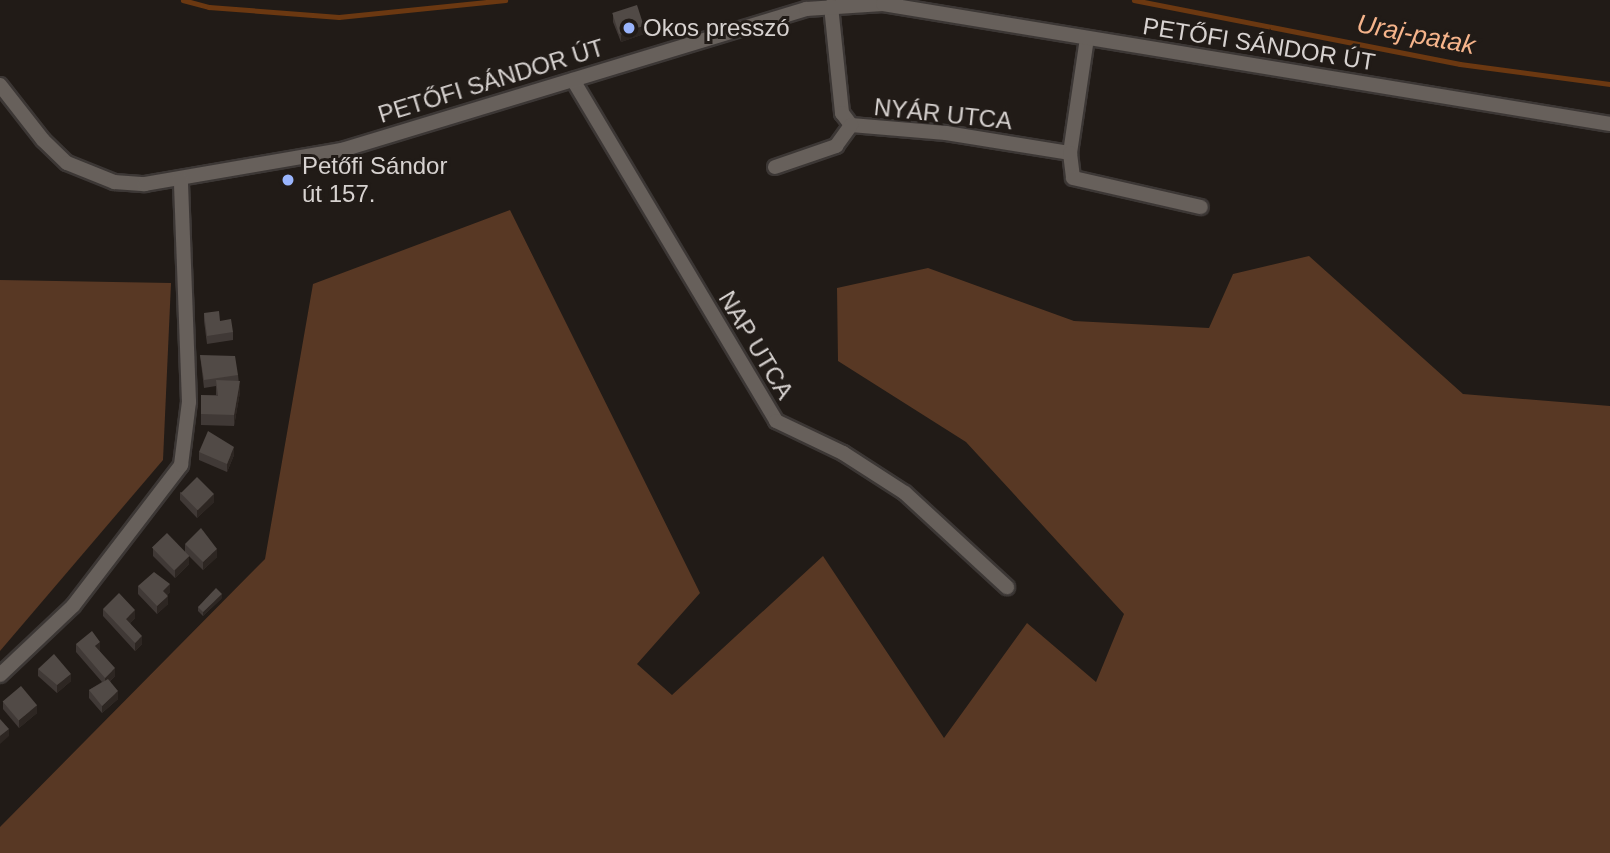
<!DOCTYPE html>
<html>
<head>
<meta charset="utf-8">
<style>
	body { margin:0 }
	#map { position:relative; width:1610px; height:853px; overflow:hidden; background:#211b17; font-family:Helvetica,sans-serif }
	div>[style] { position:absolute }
	.green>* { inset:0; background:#583824 }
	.stream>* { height:4.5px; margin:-2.25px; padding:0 2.25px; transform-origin:2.25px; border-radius:2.25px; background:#6b3811 }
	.roads { filter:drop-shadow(2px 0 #3c3735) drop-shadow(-2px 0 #3c3735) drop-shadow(0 2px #3c3735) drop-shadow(0 -2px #3c3735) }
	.minor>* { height:14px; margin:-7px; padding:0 7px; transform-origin:7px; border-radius:7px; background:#67605b }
	.wall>* { inset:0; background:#403936 }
	.shaded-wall>* { inset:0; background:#2d2622 }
	.building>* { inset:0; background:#514a46; transform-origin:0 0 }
	.dots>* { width:19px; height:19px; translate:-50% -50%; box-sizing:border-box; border:4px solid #211b17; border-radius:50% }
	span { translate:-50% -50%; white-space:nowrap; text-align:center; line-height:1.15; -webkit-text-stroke:6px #211b17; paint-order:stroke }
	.poi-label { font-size:24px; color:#d7d2d0 }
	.left { translate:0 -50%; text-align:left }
	.street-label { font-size:24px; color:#d7d2d0 }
	.water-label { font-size:26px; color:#f6b48b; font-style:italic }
</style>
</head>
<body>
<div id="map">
	<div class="green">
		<div style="clip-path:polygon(510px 210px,700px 593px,637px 664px,672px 695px,823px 556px,944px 738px,1027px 623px,1096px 682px,1124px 614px,966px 442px,838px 361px,837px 288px,928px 268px,1074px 321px,1209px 328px,1233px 274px,1309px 256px,1463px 394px,1610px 406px,1610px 853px,0 853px,0 827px,265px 559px,313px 284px)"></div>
		<div style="clip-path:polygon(0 280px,171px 283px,163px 460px,0 651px)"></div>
	</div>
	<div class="stream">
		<div style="left:183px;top:0;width:27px;rotate:15deg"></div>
		<div style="left:209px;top:7px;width:130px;rotate:4.4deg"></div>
		<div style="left:339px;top:17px;width:167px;rotate:-5.8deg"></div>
		<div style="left:1134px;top:0;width:332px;rotate:11.1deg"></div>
		<div style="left:1460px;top:64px;width:151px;rotate:7.6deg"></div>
	</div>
	<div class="roads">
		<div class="minor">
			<div style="left:831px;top:6px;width:108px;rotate:84.1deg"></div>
			<div style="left:842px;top:113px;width:15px;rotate:53deg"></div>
			<div style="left:851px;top:125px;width:95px;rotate:4.8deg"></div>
			<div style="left:946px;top:133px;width:126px;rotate:9.2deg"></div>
			<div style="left:1087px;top:38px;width:116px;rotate:98.4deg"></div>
			<div style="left:1070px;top:153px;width:25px;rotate:83deg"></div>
			<div style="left:1073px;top:178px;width:131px;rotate:12.8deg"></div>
			<div style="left:573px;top:80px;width:397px;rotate:59.2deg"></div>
			<div style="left:776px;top:421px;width:74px;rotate:25.5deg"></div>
			<div style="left:843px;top:453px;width:74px;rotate:32.8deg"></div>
			<div style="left:905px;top:493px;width:139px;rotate:42.7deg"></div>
			<div style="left:0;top:85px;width:70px;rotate:52deg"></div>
			<div style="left:43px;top:140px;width:33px;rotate:44deg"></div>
			<div style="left:67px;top:163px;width:51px;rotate:22deg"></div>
			<div style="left:114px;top:182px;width:31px;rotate:4deg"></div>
			<div style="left:145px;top:184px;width:200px;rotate:-9.8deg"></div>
			<div style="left:342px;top:150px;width:485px;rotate:-16.9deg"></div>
			<div style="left:806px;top:9px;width:77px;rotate:-3.7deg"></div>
			<div style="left:883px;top:4px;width:737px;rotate:9.37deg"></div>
			<div style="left:775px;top:167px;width:65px;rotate:-19deg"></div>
			<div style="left:836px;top:146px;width:26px;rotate:-54deg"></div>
			<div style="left:0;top:675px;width:100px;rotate:-43.4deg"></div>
			<div style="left:73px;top:606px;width:178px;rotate:-52.5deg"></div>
			<div style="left:181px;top:465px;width:64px;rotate:-82.8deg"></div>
			<div style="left:189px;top:402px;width:222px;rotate:-92.1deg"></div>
		</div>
	</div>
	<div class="wall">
		<div style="clip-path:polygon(613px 14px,644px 34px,621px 42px,613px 22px)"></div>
		<div style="clip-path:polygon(204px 313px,220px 321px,233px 332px,233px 340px,207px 344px,204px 321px)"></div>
		<div style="clip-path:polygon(200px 355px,238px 375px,240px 392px,234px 426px,201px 425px,201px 395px,216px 395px,216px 386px,204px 388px)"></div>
		<div style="clip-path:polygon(199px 452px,234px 455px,227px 472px,199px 460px)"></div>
		<div style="clip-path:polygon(180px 492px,214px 502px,197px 518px,180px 500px)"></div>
		<div style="clip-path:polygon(185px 544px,217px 557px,203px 570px,189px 556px,189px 564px,175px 578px,153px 556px,153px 548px,185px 552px)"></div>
		<div style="clip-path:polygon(138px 586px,170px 592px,167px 595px,168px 604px,157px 614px,138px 594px)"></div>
		<div style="clip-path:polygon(222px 598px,203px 616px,198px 611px,198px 607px)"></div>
		<div style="clip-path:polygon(103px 609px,135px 618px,130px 623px,142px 644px,135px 651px,103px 616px)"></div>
		<div style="clip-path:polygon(76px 644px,100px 649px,99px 650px,115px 676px,110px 681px,118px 699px,102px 713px,89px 698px,89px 690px,102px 682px,76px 652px)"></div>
		<div style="clip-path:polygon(38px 669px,71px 681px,57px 693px,38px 676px)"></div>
		<div style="clip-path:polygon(3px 702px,37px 713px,19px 728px,3px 709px)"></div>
	</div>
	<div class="shaded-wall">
		<div style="clip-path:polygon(644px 26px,644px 34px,621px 42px,621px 35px)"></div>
		<div style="clip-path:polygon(240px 381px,240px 392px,234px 426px,234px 415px)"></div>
		<div style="clip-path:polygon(234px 447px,234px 455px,227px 472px,227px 464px)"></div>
		<div style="clip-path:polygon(214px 494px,214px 502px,197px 518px,197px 510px)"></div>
		<div style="clip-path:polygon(217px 549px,217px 557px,203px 570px,203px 562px)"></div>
		<div style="clip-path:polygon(189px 556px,189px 564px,175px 578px,175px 570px)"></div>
		<div style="clip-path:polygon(170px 584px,170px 592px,163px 599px,163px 591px)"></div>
		<div style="clip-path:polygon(222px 594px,222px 598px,203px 616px,203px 612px)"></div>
		<div style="clip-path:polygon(168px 596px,168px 604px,157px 614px,157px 606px)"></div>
		<div style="clip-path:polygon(135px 610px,135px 618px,126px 627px,126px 619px)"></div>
		<div style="clip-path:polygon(142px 636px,142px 644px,135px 651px,135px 643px)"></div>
		<div style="clip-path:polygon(100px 642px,100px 649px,95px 653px,95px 646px)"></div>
		<div style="clip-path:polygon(115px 668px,115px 676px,105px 685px,105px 678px)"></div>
		<div style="clip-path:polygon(71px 674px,71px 681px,57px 693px,57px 685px)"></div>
		<div style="clip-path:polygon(118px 691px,118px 699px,102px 713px,102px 706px)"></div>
		<div style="clip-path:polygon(37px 705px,37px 713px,19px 728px,19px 720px)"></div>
		<div style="clip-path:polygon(9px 729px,9px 736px,0 744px,0 736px)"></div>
	</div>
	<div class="building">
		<div style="left:637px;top:5px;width:22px;height:26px;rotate:72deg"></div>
		<div style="clip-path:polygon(219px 311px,220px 321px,231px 319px,233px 332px,207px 336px,204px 313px)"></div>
		<div style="clip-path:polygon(200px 355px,235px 356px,238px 375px,204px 380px)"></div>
		<div style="clip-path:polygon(216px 380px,240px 381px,234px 415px,201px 414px,201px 395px,218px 396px)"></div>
		<div style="clip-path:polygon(208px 431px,234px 447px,227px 464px,199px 452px)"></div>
		<div style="left:197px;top:477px;width:24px;height:23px;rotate:45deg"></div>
		<div style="clip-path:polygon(201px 528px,217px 549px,203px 562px,185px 544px)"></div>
		<div style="left:167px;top:533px;width:32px;height:21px;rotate:46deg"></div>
		<div style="clip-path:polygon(154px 572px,170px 584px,163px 591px,168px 596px,157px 606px,138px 586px)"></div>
		<div style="clip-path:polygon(216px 588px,222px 594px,203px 612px,198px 607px)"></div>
		<div style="clip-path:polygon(119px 593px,135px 610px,126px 619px,142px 636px,135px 643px,103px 609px)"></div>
		<div style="clip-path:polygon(92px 631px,100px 642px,95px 646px,115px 668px,105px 678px,76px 644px)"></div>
		<div style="clip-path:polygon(54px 654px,71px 674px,57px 685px,38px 669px)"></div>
		<div style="clip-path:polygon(108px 679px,118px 691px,102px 706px,89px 690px)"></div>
		<div style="left:21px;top:686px;width:25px;height:24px;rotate:50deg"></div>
		<div style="clip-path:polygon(0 719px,9px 729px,0 736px)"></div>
	</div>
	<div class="dots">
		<div style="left:629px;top:28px;background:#9ab5fd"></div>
		<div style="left:288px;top:180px;background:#9ab5fd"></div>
	</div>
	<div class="poi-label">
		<span class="left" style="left:643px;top:28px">Okos presszó</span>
		<span class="left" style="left:302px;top:180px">Petőfi Sándor<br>út 157.</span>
	</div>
	<div class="street-label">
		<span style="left:1259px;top:44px;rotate:9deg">PETŐFI SÁNDOR ÚT</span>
		<span style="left:491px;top:81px;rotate:-17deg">PETŐFI SÁNDOR ÚT</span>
		<span style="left:943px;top:114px;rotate:6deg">NYÁR UTCA</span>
		<span style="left:756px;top:345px;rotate:59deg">NAP UTCA</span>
	</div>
	<div class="water-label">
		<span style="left:1416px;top:35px;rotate:11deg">Uraj-patak</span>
	</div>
</div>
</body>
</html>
